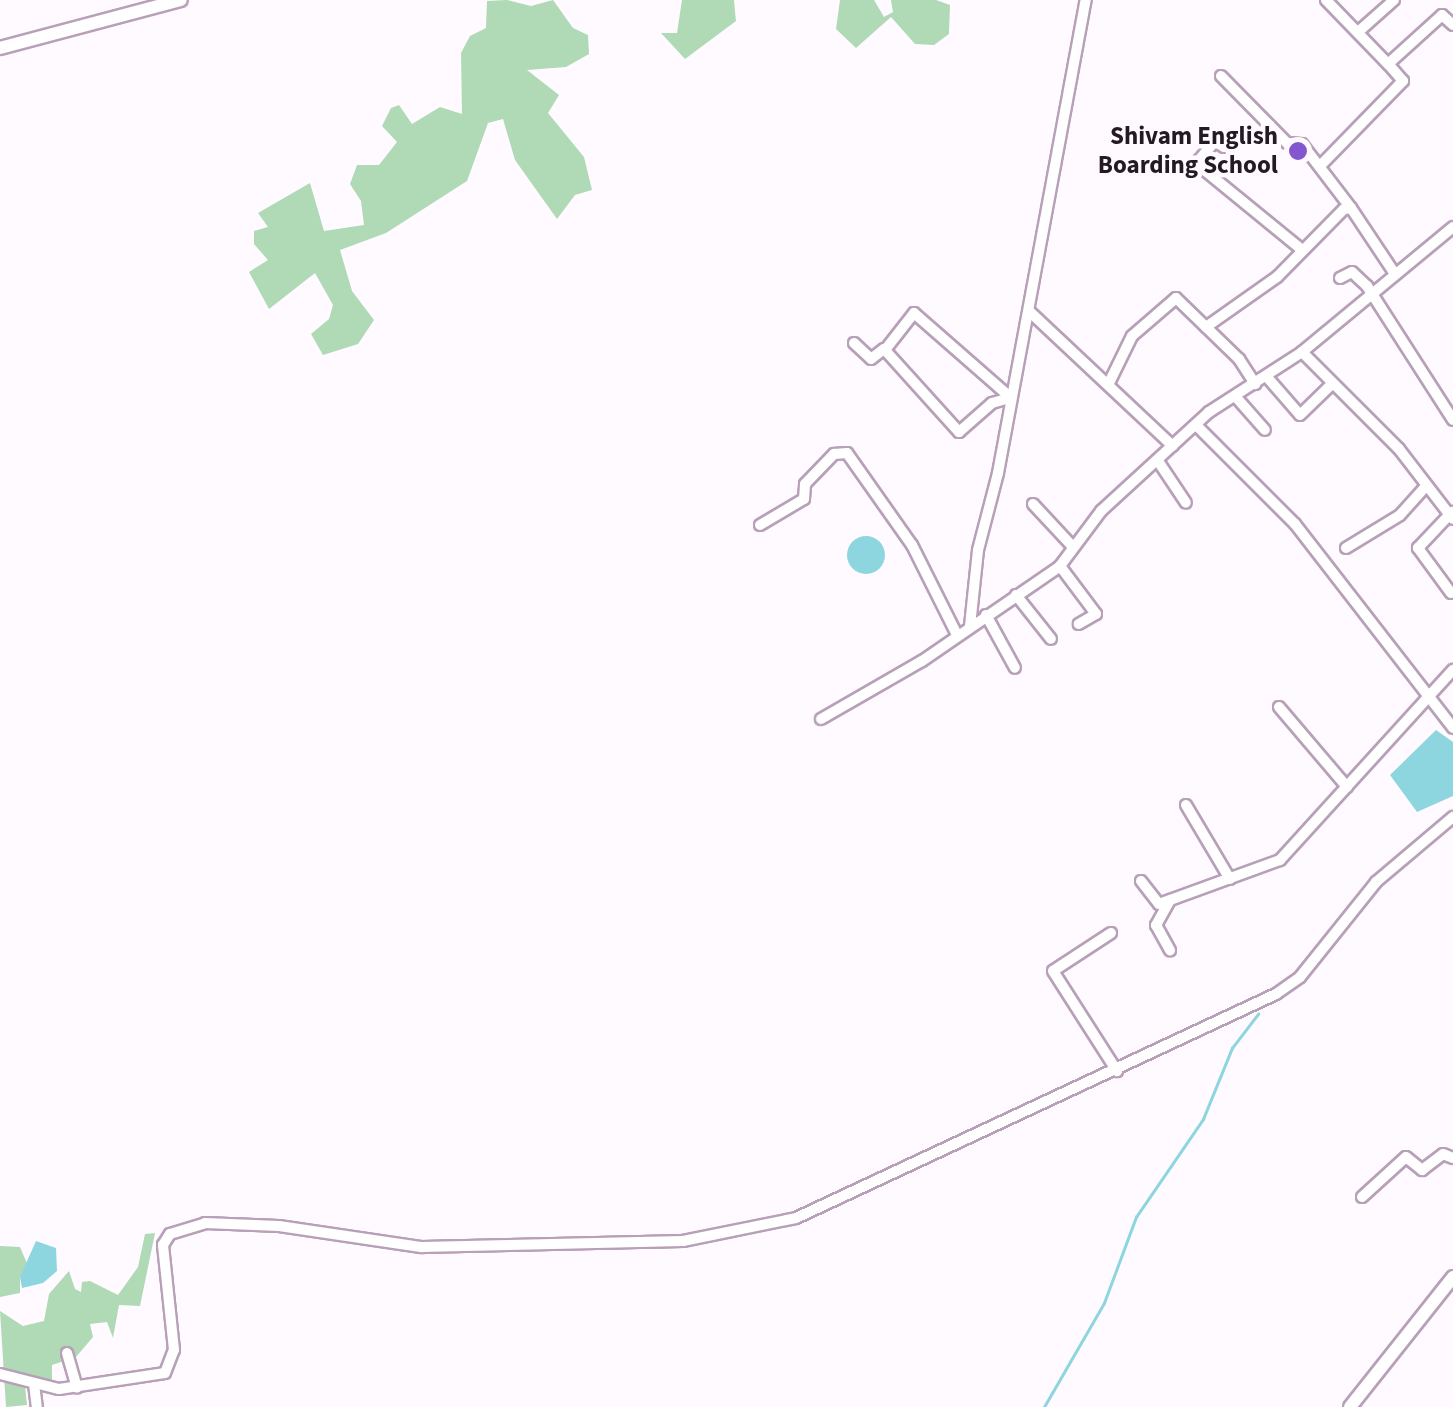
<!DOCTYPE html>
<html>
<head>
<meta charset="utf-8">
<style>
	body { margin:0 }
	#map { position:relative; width:1453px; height:1407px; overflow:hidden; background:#fffaff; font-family:"Source Sans 3",sans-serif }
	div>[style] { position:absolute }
	.green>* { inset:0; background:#b0d9b6 }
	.water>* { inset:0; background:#8dd6df }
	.round { border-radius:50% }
	.stream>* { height:2.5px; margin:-1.25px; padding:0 1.25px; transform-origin:1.25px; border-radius:1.25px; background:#8dd6df }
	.roads { filter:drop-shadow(2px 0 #b7a0b8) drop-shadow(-2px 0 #b7a0b8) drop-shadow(0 2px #b7a0b8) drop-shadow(0 -2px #b7a0b8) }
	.minor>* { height:10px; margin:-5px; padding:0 5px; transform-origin:5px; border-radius:5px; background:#fff }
	.major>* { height:12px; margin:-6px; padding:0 6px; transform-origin:6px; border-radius:6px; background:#fff }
	.dots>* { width:28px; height:28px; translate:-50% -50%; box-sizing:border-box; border:5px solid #fffaff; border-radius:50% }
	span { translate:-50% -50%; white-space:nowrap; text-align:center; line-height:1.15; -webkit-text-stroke:9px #fffaff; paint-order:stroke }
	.poi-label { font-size:25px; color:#231a24; font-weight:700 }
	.right { translate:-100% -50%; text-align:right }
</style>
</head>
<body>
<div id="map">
	<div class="green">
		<div style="clip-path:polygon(507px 0,531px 6px,553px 0,573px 28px,588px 35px,589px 54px,566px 67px,527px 70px,559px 95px,548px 113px,584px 157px,592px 190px,575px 195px,557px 219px,515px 160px,503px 119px,488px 123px,467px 181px,386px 233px,340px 250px,352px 291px,374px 320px,358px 344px,323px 355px,311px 334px,329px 319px,333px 305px,315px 273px,269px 309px,249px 272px,268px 260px,254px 244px,254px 231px,268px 227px,258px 213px,310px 183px,324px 231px,364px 225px,361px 201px,350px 184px,357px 165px,379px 165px,397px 142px,382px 126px,391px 108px,399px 105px,412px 124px,440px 107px,462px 114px,461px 53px,470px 36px,486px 28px,487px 1px)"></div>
		<div style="clip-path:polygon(682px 0,734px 0,735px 12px,736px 21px,685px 59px,661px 33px,677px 33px)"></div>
		<div style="clip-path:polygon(840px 0,874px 0,884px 17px,893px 12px,891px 0,936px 0,950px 5px,949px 34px,934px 45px,915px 44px,891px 17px,856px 48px,836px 29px)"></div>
		<div style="clip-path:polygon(155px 1233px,140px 1306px,119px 1305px,113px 1338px,107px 1322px,90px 1324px,93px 1337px,76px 1357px,52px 1365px,52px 1381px,24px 1376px,27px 1405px,6px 1407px,0 1311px,23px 1326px,44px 1321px,49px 1294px,69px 1271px,75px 1289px,81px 1292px,82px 1282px,90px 1281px,118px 1295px,138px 1267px,145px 1234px)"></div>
		<div style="clip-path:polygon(0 1246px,20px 1247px,29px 1268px,20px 1277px,20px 1293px,0 1297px)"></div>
	</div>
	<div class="water">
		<div class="round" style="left:847px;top:536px;width:38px;height:38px"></div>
		<div style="clip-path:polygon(1436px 730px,1453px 742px,1453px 796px,1417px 812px,1390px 775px)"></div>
		<div style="clip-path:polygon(36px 1241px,56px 1248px,57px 1271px,43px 1283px,22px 1288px,20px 1277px)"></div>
	</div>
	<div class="stream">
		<div style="left:1044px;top:1407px;width:120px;rotate:-60deg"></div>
		<div style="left:1104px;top:1303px;width:92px;rotate:-69.6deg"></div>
		<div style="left:1136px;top:1217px;width:119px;rotate:-55.6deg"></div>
		<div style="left:1203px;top:1119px;width:77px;rotate:-67.8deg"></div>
		<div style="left:1232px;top:1048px;width:43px;rotate:-52.6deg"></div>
	</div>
	<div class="roads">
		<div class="minor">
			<div style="left:1326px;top:0;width:89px;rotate:45.9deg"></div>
			<div style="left:1388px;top:64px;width:73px;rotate:-42.2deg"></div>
			<div style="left:1442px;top:15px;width:15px;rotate:42deg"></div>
			<div style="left:1358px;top:32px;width:48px;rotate:-41.6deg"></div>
			<div style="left:1221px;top:76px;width:94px;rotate:45.4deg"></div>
			<div style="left:1287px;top:143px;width:15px;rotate:4deg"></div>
			<div style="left:1302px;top:144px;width:81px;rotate:52.6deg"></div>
			<div style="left:1224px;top:147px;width:11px;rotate:-146deg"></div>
			<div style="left:1215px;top:141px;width:25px;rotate:130deg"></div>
			<div style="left:1199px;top:160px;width:10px;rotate:66deg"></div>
			<div style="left:1203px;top:169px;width:127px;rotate:39.2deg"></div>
			<div style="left:1320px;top:166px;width:119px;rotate:-45.7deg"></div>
			<div style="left:1403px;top:81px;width:23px;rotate:-131deg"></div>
			<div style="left:1340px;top:278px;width:13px;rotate:-27deg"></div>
			<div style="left:1352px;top:272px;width:21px;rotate:43deg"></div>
			<div style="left:1367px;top:286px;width:159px;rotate:57.3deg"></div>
			<div style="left:1029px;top:311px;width:197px;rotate:43.2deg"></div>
			<div style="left:1206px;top:327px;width:87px;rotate:-35.2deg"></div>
			<div style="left:1277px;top:277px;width:95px;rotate:-45.4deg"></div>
			<div style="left:1344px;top:209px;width:7px;rotate:-8deg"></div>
			<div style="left:1351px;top:208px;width:79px;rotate:56.3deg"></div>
			<div style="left:854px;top:343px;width:23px;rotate:43deg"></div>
			<div style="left:871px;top:359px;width:16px;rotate:-38deg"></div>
			<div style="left:884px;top:349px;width:112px;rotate:47.9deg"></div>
			<div style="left:959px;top:432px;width:44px;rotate:-41.3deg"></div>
			<div style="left:992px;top:403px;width:19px;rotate:-16deg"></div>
			<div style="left:885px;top:350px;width:47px;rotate:-51.9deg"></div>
			<div style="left:914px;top:313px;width:128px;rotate:41.2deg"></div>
			<div style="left:1302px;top:352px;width:137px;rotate:45deg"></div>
			<div style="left:1399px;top:449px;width:88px;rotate:52.4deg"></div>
			<div style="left:1267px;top:377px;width:50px;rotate:49deg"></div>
			<div style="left:1300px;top:415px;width:45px;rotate:-44.1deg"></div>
			<div style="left:1109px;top:383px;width:52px;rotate:-63.9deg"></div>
			<div style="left:1132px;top:336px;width:58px;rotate:-40.8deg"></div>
			<div style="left:1176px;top:298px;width:88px;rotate:44.1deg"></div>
			<div style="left:1239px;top:359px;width:30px;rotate:57deg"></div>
			<div style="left:1235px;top:396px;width:45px;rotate:48.6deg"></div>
			<div style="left:1196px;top:425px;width:140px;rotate:45deg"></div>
			<div style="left:1295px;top:524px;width:258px;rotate:52.2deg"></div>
			<div style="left:1158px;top:461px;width:50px;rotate:56.3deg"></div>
			<div style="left:1033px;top:504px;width:59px;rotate:47.1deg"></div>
			<div style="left:760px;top:525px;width:51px;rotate:-30.6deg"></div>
			<div style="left:804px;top:499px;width:15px;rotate:-86deg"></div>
			<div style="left:805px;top:484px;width:42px;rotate:-46deg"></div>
			<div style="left:834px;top:454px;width:13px;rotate:-4deg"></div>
			<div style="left:847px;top:453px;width:113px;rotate:54.8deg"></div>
			<div style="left:912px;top:545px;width:101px;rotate:63.4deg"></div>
			<div style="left:1346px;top:548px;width:63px;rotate:-31.4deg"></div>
			<div style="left:1400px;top:515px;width:38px;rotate:-48deg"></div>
			<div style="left:1060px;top:566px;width:60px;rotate:53.1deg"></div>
			<div style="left:1096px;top:614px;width:20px;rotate:150deg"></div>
			<div style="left:1451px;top:593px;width:56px;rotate:-126.3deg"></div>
			<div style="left:1418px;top:548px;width:50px;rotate:-46.6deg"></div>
			<div style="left:1016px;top:595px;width:56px;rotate:51.5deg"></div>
			<div style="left:986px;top:615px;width:60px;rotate:61.3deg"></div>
			<div style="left:970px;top:626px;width:76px;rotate:-84deg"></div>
			<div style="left:978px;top:550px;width:80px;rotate:-75.4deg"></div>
			<div style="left:998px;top:473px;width:481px;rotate:-79.5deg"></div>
			<div style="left:1279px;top:707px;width:105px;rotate:49.6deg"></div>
			<div style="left:821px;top:719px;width:116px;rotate:-29.9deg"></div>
			<div style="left:922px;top:661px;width:168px;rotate:-34.5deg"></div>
			<div style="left:1060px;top:566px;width:69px;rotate:-53.3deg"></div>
			<div style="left:1101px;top:511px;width:147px;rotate:-42.5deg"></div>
			<div style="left:1209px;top:412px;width:111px;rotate:-32.8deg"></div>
			<div style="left:1302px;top:352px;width:196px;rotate:-39.6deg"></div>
			<div style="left:1186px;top:805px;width:86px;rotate:59.3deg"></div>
			<div style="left:1141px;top:881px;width:29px;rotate:52deg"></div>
			<div style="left:1159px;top:904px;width:129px;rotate:-20deg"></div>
			<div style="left:1280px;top:860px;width:257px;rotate:-47.7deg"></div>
			<div style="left:1170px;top:900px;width:29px;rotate:119deg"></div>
			<div style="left:1156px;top:925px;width:29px;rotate:61deg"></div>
			<div style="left:1111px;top:933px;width:69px;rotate:146.8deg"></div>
			<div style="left:1053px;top:971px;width:119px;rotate:57.4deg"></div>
			<div style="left:1362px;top:1197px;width:59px;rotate:-42.3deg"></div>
			<div style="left:1406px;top:1157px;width:21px;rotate:39deg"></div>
			<div style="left:1422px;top:1170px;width:26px;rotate:-37deg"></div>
			<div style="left:1443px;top:1154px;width:11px;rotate:22deg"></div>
			<div style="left:67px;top:1353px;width:36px;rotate:74deg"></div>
			<div style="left:0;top:1374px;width:61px;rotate:14.3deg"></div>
			<div style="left:59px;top:1389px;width:107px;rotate:-8.6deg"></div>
			<div style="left:165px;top:1373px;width:25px;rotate:-69deg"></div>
			<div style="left:174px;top:1350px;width:106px;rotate:-96deg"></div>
			<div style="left:163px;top:1245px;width:13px;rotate:-58deg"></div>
			<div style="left:170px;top:1234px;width:37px;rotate:-17deg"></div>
			<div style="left:205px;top:1223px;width:74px;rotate:2.3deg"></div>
			<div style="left:279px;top:1226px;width:145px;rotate:8.4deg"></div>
			<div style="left:422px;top:1247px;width:261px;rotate:-1.3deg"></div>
			<div style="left:683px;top:1241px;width:115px;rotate:-11.5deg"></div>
			<div style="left:796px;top:1218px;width:530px;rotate:-25.02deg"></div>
			<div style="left:1276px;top:994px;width:29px;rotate:-35deg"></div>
			<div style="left:1300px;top:977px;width:122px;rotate:-51.3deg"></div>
			<div style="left:1376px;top:882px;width:101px;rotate:-40.2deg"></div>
			<div style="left:34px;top:1384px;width:23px;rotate:83deg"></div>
		</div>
		<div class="major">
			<div style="left:0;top:48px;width:187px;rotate:-14.9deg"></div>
			<div style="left:1350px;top:1407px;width:166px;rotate:-51.6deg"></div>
		</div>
	</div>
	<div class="dots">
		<div style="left:1298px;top:151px;background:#8457d0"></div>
	</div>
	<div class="poi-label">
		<span class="right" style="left:1278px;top:151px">Shivam English<br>Boarding School</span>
	</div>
</div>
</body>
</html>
